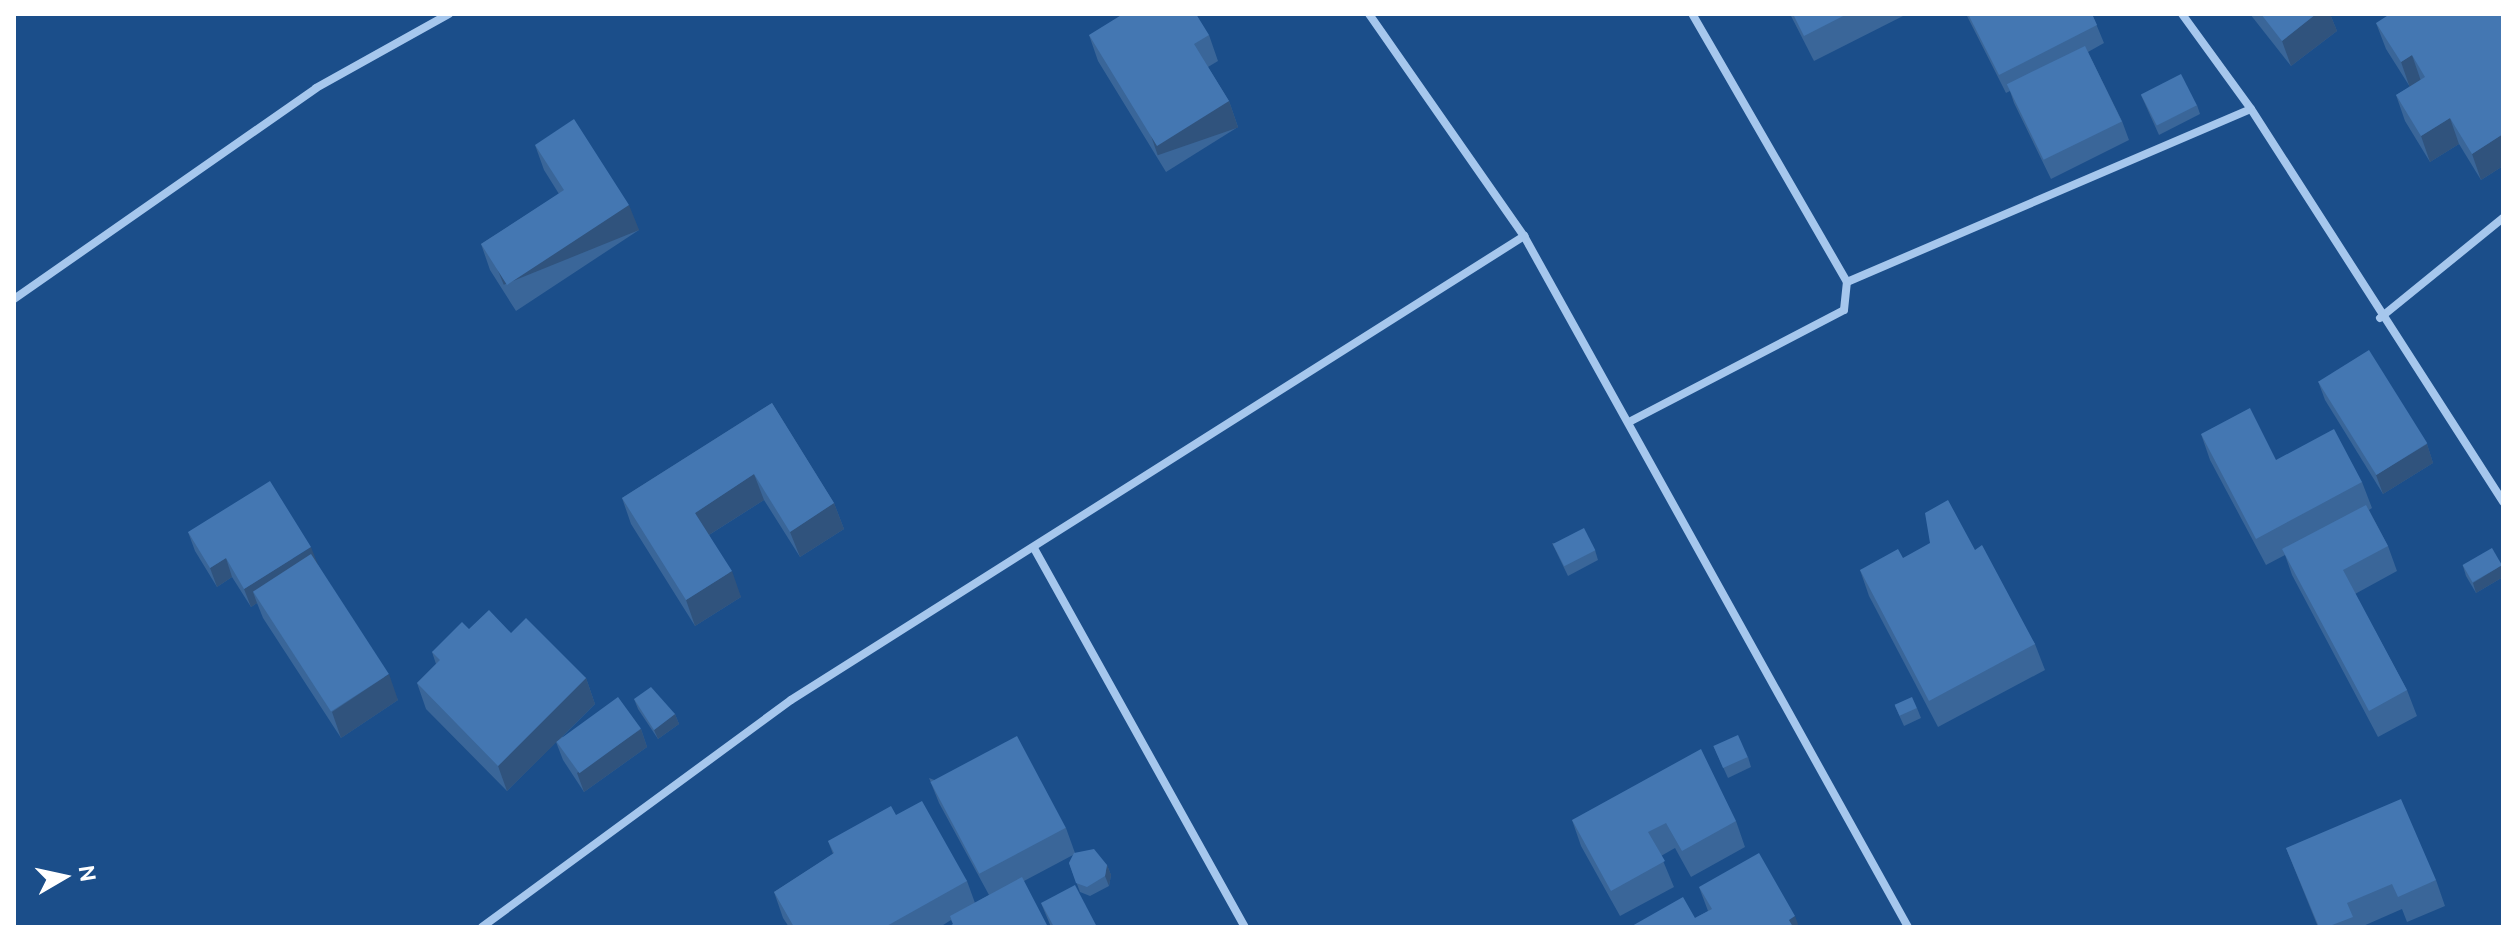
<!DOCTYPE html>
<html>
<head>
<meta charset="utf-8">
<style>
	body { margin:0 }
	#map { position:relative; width:2517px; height:941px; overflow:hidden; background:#1b4e8a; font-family:Ubuntu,sans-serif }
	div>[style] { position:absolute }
	.street>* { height:8px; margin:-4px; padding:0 4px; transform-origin:4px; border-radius:4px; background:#a6c7ed }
	.wall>* { inset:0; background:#3a6699 }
	.shaded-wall>* { inset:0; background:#30537d; transform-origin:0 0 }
	.building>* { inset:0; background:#4477b2; transform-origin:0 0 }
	span { translate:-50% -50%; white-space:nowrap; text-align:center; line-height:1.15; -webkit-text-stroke:6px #1b4e8a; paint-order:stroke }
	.frame { position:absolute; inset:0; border:16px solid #fff; pointer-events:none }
	.north { position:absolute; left:24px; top:837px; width:80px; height:80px; -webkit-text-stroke:6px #1b4e8a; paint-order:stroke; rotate:81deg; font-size:22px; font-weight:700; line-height:32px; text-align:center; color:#fff }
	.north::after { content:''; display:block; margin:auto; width:28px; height:36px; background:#fff; clip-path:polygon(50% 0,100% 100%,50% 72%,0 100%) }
</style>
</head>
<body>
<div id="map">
	<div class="street">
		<div style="left:1369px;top:14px;width:271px;rotate:55.1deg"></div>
		<div style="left:1524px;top:236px;width:791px;rotate:60.94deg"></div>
		<div style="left:2182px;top:14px;width:117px;rotate:54deg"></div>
		<div style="left:2251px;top:109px;width:467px;rotate:57.3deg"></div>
		<div style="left:1847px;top:282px;width:439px;rotate:-23.2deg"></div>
		<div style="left:14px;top:299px;width:368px;rotate:-34.9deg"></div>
		<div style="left:316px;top:88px;width:152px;rotate:-29.1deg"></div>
		<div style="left:2380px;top:318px;width:159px;rotate:-39.1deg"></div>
		<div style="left:1629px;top:422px;width:242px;rotate:-27.5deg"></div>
		<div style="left:1844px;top:310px;width:28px;rotate:-84deg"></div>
		<div style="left:1847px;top:282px;width:310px;rotate:-120deg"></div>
		<div style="left:1035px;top:550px;width:432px;rotate:60.9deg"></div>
		<div style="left:482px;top:927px;width:383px;rotate:-36.3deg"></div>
		<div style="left:791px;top:700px;width:868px;rotate:-32.33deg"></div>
	</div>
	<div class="wall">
		<div style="clip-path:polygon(1790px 14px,1907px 14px,1814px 61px)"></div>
		<div style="clip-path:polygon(1966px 14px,2092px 14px,2104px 43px,2088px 52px,2122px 121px,2129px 140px,2051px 179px,2014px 103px,2010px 91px,2006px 93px)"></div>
		<div style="clip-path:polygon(2250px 14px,2330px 14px,2337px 31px,2291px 66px)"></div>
		<div style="clip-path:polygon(2503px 14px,2503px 166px,2481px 180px,2459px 144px,2430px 162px,2405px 121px,2396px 95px,2410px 87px,2386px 49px,2376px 23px)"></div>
		<div style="clip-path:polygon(1089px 35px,1209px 35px,1218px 61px,1208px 67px,1229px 101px,1238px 127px,1166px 172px,1098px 61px)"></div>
		<div style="clip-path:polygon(2141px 95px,2197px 105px,2200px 114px,2159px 135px)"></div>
		<div style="clip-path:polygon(535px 145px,639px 230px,516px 311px,490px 270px,481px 244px,559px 194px,544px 170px)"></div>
		<div style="clip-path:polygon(2318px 381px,2427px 444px,2433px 463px,2383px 494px,2325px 400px)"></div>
		<div style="clip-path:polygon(772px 403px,834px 503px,844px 529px,800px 557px,764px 500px,709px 535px,741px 597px,695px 626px,631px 524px,622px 498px)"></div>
		<div style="clip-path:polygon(2201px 434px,2276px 460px,2362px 482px,2372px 508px,2369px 510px,2388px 546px,2397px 571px,2355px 594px,2407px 690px,2417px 716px,2378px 737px,2292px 575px,2285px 555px,2266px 565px,2210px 460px)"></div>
		<div style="clip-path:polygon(188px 532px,318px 565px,398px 700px,341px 738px,263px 618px,257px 603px,251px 607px,232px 577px,217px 587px,195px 551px)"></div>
		<div style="clip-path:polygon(1552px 543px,1595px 550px,1598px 560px,1568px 576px)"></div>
		<div style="clip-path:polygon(1975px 550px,2035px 644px,2045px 670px,1938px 727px,1869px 596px,1860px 570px,1903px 558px)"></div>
		<div style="clip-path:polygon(2463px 566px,2503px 568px,2503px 577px,2476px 593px,2466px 576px)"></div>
		<div style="clip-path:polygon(469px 629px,511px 633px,586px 678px,595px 704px,562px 737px,641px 729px,647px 747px,584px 792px,563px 760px,556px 742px,507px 791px,426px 709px,417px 683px,436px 664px,432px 652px)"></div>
		<div style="clip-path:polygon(634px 699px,675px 714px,679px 724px,658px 739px,638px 709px)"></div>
		<div style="clip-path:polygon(1895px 706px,1917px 708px,1921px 718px,1904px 726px)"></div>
		<div style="clip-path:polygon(1714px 747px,1748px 757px,1751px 767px,1728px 778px)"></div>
		<div style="clip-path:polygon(929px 778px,1066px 828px,1075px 853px,1107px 865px,1111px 875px,1109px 886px,1090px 896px,1080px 892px,1069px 863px,1073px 855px,1024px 881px,953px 924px,951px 920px,940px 927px,789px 927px,783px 918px,774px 892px,833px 854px,828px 841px,896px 815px,967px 881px,975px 903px,989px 895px,939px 803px)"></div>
		<div style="clip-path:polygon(1572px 820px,1736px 821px,1745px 847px,1691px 877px,1675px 848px,1661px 856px,1674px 887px,1620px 916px,1581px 846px)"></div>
		<div style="clip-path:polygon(2286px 848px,2436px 880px,2445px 906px,2407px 922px,2402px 909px,2361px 927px,2318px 927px)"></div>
		<div style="clip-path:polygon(1699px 887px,1795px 916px,1695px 918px,1708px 911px)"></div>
		<div style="clip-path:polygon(1041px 903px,1097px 927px,1051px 927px)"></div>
	</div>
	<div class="shaded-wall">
		<div style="clip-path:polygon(2316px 14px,2330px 14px,2337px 31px,2291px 66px,2282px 41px)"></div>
		<div style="clip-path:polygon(2412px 55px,2421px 81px,2410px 88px,2401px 62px)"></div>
		<div style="left:1229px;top:101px;width:28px;height:85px;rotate:71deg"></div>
		<div style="clip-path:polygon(2450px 118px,2459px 144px,2430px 162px,2421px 136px)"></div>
		<div style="clip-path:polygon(2503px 134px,2503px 166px,2481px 180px,2472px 154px)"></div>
		<div style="left:629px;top:205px;width:27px;height:146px;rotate:68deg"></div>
		<div style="clip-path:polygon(2427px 444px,2433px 463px,2383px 494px,2376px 475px)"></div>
		<div style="clip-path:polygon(754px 474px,764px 500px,704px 538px,695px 513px)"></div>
		<div style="clip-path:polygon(834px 503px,844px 529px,800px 557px,790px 532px)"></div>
		<div style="clip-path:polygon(311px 547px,318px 565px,253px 592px,257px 603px,251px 607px,244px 589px)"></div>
		<div style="clip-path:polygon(226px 558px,232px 577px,217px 587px,210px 568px)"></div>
		<div style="clip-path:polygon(2502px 565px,2503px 577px,2476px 593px,2473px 583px)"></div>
		<div style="clip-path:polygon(732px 571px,741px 597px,695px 626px,686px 600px)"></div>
		<div style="clip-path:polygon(389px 674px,398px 700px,341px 738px,332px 712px)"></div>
		<div style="clip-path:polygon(586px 678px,595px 704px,507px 791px,498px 766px)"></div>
		<div style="clip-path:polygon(675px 714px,679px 724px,658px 739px,654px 730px)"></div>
		<div style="clip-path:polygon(641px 729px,647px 747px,584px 792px,577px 773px)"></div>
		<div style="clip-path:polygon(1107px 865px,1111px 875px,1109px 886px,1105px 876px)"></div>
		<div style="clip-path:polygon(1795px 916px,1799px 927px,1792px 927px,1789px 920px)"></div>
	</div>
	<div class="building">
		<div style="clip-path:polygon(1123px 14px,1196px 14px,1209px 35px,1194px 44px,1229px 101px,1157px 146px,1089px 35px)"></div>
		<div style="clip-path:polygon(1793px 14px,1847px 14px,1804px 36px)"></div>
		<div style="clip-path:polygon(1968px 14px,2092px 14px,2097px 25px,1999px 75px)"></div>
		<div style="clip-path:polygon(2261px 14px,2316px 14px,2282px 41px)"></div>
		<div style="clip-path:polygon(2390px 14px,2503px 14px,2503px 134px,2472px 154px,2450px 118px,2421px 136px,2396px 95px,2425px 77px,2412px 55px,2401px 62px,2376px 23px)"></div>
		<div style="left:2085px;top:46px;width:84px;height:87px;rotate:64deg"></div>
		<div style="left:2181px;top:74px;width:35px;height:45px;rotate:63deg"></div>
		<div style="clip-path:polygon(574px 119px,629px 205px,507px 285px,481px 244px,564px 190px,535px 145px)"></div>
		<div style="left:2369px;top:350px;width:110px;height:60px;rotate:58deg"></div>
		<div style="clip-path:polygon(772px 403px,834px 503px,790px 532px,754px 474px,695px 513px,732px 571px,686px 600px,622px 498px)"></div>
		<div style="clip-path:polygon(2250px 408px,2276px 460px,2334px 429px,2362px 482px,2256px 539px,2201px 434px)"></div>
		<div style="clip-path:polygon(270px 481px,311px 547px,244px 589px,226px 558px,210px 568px,188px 532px)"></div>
		<div style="clip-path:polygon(1948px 500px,1975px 550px,1982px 545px,2035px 644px,1929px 701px,1860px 570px,1898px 549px,1903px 558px,1930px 543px,1925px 513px)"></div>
		<div style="clip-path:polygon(2366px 505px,2388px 546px,2343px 570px,2407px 690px,2369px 711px,2282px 549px)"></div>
		<div style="left:1584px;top:528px;width:25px;height:35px;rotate:63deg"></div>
		<div style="left:2492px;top:548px;width:20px;height:34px;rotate:60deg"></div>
		<div style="left:311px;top:554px;width:143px;height:69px;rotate:57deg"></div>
		<div style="clip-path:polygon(489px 610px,511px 633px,526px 618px,586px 678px,498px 766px,417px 683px,440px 660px,432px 652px,462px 622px,469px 629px)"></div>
		<div style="clip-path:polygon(651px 687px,675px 714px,654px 730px,634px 699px)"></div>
		<div style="left:618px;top:697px;width:39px;height:76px;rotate:54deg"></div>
		<div style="left:1912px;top:697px;width:12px;height:19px;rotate:66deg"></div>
		<div style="left:1738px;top:735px;width:24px;height:27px;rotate:66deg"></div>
		<div style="left:1017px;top:736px;width:104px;height:98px;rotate:62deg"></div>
		<div style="clip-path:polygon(1701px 749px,1736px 821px,1682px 851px,1666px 823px,1648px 832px,1665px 861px,1611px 891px,1572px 820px)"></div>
		<div style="clip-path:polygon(2401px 799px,2436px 880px,2398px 897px,2392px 884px,2347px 903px,2353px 917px,2327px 927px,2319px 927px,2286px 848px)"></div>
		<div style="clip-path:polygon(922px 801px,967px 881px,885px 927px,794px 927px,774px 892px,834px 853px,828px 841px,891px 806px,896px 815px)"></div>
		<div style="clip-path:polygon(1094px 849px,1107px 865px,1105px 876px,1087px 887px,1076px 883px,1069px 863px,1074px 853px)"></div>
		<div style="clip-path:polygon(1759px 853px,1795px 916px,1789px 920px,1793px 927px,1633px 927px,1632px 926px,1683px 897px,1695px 918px,1712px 909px,1699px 887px)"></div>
		<div style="clip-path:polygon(1022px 877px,1048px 927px,948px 927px,953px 924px,950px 916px)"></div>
		<div style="clip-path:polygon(1075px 885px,1097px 927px,1054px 927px,1041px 903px)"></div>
	</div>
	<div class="frame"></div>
	<div class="north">N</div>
</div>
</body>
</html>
